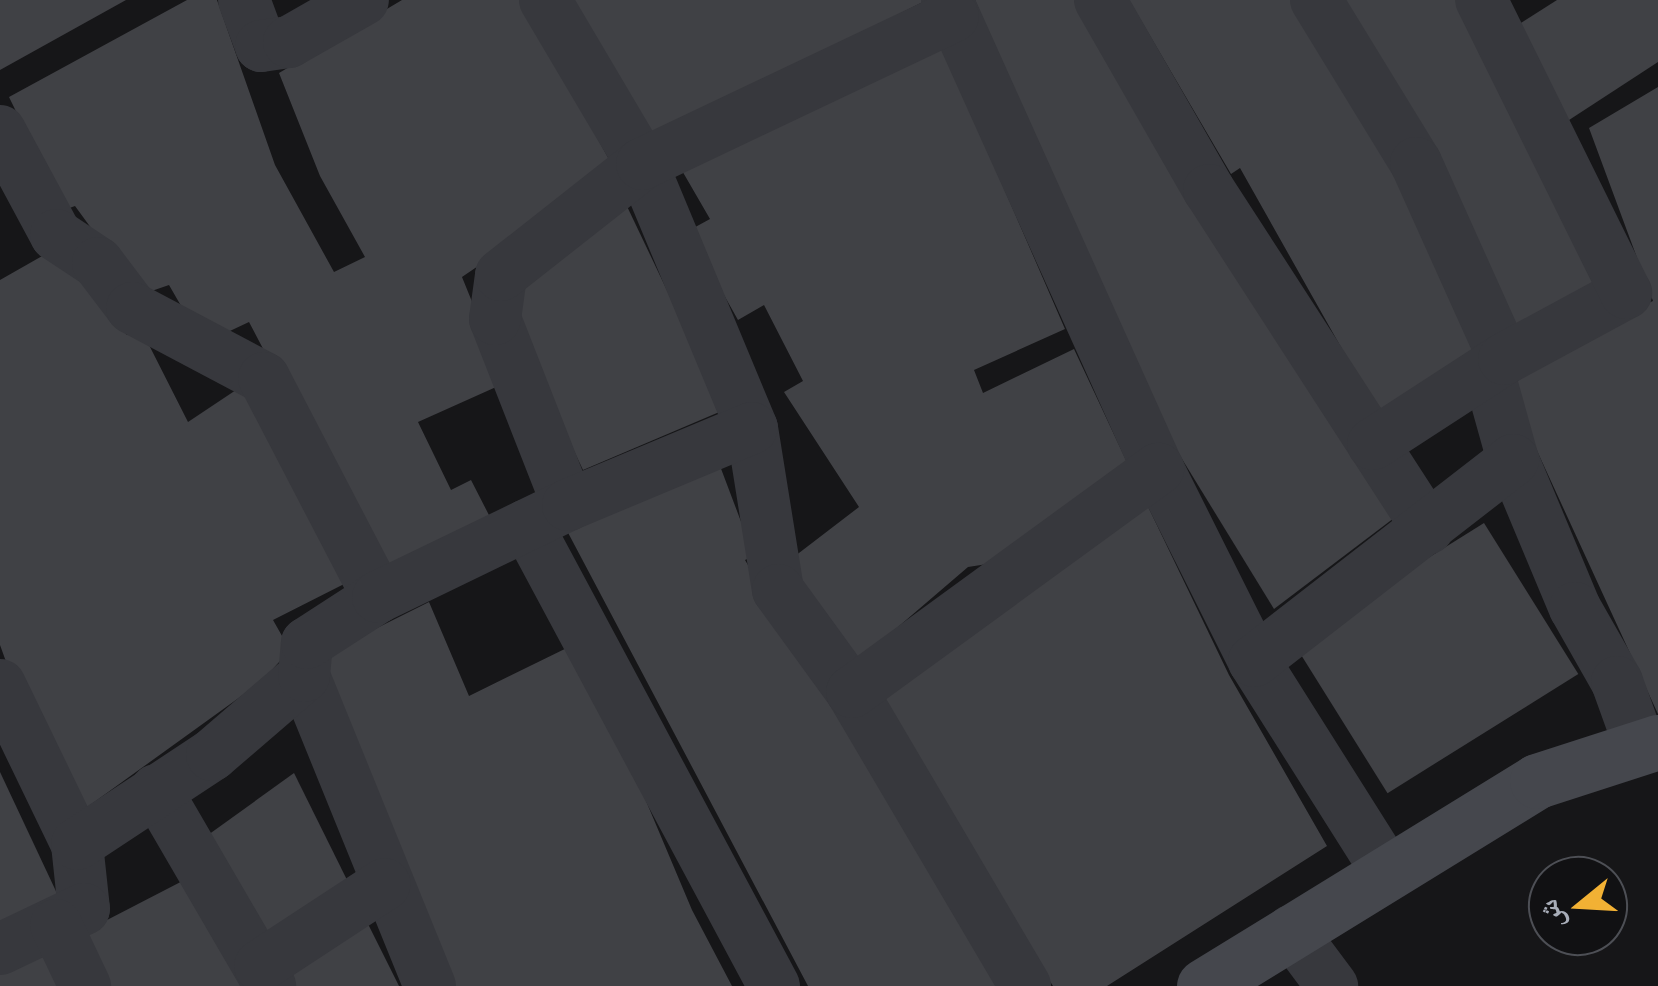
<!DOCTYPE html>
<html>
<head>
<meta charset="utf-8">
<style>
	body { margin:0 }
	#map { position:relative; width:1658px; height:986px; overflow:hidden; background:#161618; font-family:Roboto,"Noto Naskh Arabic",sans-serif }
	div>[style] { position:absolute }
	.building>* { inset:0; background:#404145; transform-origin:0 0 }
	.minor>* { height:52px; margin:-26px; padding:0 26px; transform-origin:26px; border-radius:26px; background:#37383d }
	.secondary>* { height:55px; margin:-27.5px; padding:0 27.5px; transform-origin:27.5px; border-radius:27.5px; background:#45474d }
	span { translate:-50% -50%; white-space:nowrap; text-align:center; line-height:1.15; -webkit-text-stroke:10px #111113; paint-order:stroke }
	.north { position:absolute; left:1528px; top:856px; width:100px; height:100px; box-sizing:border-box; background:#111113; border:2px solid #4d4f55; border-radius:50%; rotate:252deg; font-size:28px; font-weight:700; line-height:40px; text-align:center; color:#a8adb8 }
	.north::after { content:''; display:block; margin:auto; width:35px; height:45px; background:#f2b134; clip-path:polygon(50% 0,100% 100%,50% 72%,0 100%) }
</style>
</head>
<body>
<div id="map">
	<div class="building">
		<div style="clip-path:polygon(0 0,126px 0,0 70px)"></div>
		<div style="clip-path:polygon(187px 0,217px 0,275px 165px,334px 272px,365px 257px,320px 176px,279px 73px,402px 0,521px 0,616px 172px,462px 277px,505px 383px,418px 422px,451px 490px,471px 480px,491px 519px,379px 570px,249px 322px,215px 338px,184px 311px,169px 285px,140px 295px,75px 206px,64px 210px,9px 97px)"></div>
		<div style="clip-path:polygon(561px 0,927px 0,643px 142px)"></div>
		<div style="clip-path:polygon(975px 0,1086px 0,1398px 515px,1274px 609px,1144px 397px)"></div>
		<div style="clip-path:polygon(1129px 0,1300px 0,1490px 355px,1382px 420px,1240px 168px,1231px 174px)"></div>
		<div style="clip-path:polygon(1329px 0,1470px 0,1600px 289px,1503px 332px)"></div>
		<div style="clip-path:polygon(1557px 0,1658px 0,1658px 62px,1566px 122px,1513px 28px)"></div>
		<div style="clip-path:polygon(939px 39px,1065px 329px,974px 370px,983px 393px,1074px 349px,1133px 475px,1000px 562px,968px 567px,856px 663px,782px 566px,859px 507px,784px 392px,803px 381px,764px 305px,738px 320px,688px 231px,710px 219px,677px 162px)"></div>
		<div style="clip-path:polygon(1658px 87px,1658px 714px,1504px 379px,1574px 335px,1653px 301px,1589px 128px)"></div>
		<div style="clip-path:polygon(624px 200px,724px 410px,583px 470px,513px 322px,522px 271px)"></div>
		<div style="clip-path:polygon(58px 247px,127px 335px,136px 331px,148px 343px,188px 422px,242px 386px,352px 580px,273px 620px,290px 650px,261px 682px,86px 808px,13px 681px,0 645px,0 280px)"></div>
		<div style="clip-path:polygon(717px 458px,754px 556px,745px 560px,999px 986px,808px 986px,565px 527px)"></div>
		<div style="clip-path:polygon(1141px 492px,1229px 675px,1327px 846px,1107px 986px,1053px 986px,870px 700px)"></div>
		<div style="left:1484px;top:523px;width:178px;height:225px;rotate:58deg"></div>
		<div style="clip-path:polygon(429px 602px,469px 696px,579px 642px,692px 910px,732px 986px,449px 986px,319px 657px)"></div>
		<div style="clip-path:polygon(0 772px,62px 904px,0 933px)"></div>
		<div style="clip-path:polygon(294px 773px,352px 890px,261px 950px,201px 840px)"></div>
		<div style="clip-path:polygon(198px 873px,252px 986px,99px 986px,76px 936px)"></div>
		<div style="clip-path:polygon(364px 916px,399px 986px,281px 986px,274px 972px)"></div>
		<div style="clip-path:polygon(51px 949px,70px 986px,0 986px,0 972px)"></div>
	</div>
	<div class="minor">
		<div style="left:244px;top:0;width:49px;rotate:69.7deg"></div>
		<div style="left:261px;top:46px;width:28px;rotate:-8deg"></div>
		<div style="left:289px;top:42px;width:85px;rotate:-29.6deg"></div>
		<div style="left:545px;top:0;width:191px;rotate:59.4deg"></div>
		<div style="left:642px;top:164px;width:286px;rotate:67.4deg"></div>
		<div style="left:752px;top:428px;width:164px;rotate:80.9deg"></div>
		<div style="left:778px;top:590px;width:126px;rotate:54deg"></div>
		<div style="left:852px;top:692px;width:341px;rotate:59.5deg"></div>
		<div style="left:947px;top:0;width:514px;rotate:65.78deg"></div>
		<div style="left:1158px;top:469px;width:215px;rotate:63.4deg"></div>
		<div style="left:1254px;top:661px;width:247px;rotate:57.7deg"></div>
		<div style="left:1100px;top:0;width:219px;rotate:60.2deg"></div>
		<div style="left:1209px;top:190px;width:403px;rotate:57.1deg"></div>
		<div style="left:1316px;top:0;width:191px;rotate:58.5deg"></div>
		<div style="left:1416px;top:163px;width:215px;rotate:65.8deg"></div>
		<div style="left:0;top:131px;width:118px;rotate:61.7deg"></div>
		<div style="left:56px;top:235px;width:50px;rotate:33.7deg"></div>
		<div style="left:98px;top:263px;width:56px;rotate:52.9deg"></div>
		<div style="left:132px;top:308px;width:149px;rotate:27.9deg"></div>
		<div style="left:264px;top:378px;width:247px;rotate:62.5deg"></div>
		<div style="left:1489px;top:374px;width:89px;rotate:74.4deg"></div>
		<div style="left:1513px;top:460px;width:160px;rotate:67.3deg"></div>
		<div style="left:1575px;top:608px;width:85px;rotate:60.4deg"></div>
		<div style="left:1617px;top:682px;width:68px;rotate:70.2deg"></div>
		<div style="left:1373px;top:444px;width:156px;rotate:-33deg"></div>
		<div style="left:1504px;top:359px;width:139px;rotate:-28.4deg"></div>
		<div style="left:1626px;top:293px;width:327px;rotate:-116.3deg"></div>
		<div style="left:568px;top:505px;width:200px;rotate:-111.4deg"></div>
		<div style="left:495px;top:319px;width:44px;rotate:-82.2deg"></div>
		<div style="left:501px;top:275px;width:179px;rotate:-38.2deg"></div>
		<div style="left:642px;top:164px;width:344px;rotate:-25.4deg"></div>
		<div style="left:527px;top:525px;width:523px;rotate:61.82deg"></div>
		<div style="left:1254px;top:661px;width:328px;rotate:-37.8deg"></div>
		<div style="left:304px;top:676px;width:335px;rotate:67.9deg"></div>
		<div style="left:0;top:685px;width:177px;rotate:64.2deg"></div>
		<div style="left:77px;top:844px;width:65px;rotate:83.9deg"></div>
		<div style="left:84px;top:909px;width:93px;rotate:154.5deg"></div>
		<div style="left:852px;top:692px;width:379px;rotate:-36.1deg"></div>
		<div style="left:156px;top:790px;width:227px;rotate:59.8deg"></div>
		<div style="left:77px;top:844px;width:162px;rotate:-33.4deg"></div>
		<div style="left:212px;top:755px;width:121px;rotate:-40.7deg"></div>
		<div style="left:304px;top:676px;width:33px;rotate:-85deg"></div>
		<div style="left:307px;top:643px;width:85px;rotate:-32.9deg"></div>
		<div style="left:378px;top:597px;width:211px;rotate:-25.8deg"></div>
		<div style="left:568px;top:505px;width:199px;rotate:-22.7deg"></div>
		<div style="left:56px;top:925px;width:68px;rotate:64.6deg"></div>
		<div style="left:1291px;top:931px;width:69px;rotate:53.3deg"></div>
		<div style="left:260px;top:966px;width:149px;rotate:-33.3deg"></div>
	</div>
	<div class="secondary">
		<div style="left:1204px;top:986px;width:391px;rotate:-31.6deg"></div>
		<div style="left:1537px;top:781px;width:127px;rotate:-17.9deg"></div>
	</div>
	<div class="north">ش</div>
</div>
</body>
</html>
